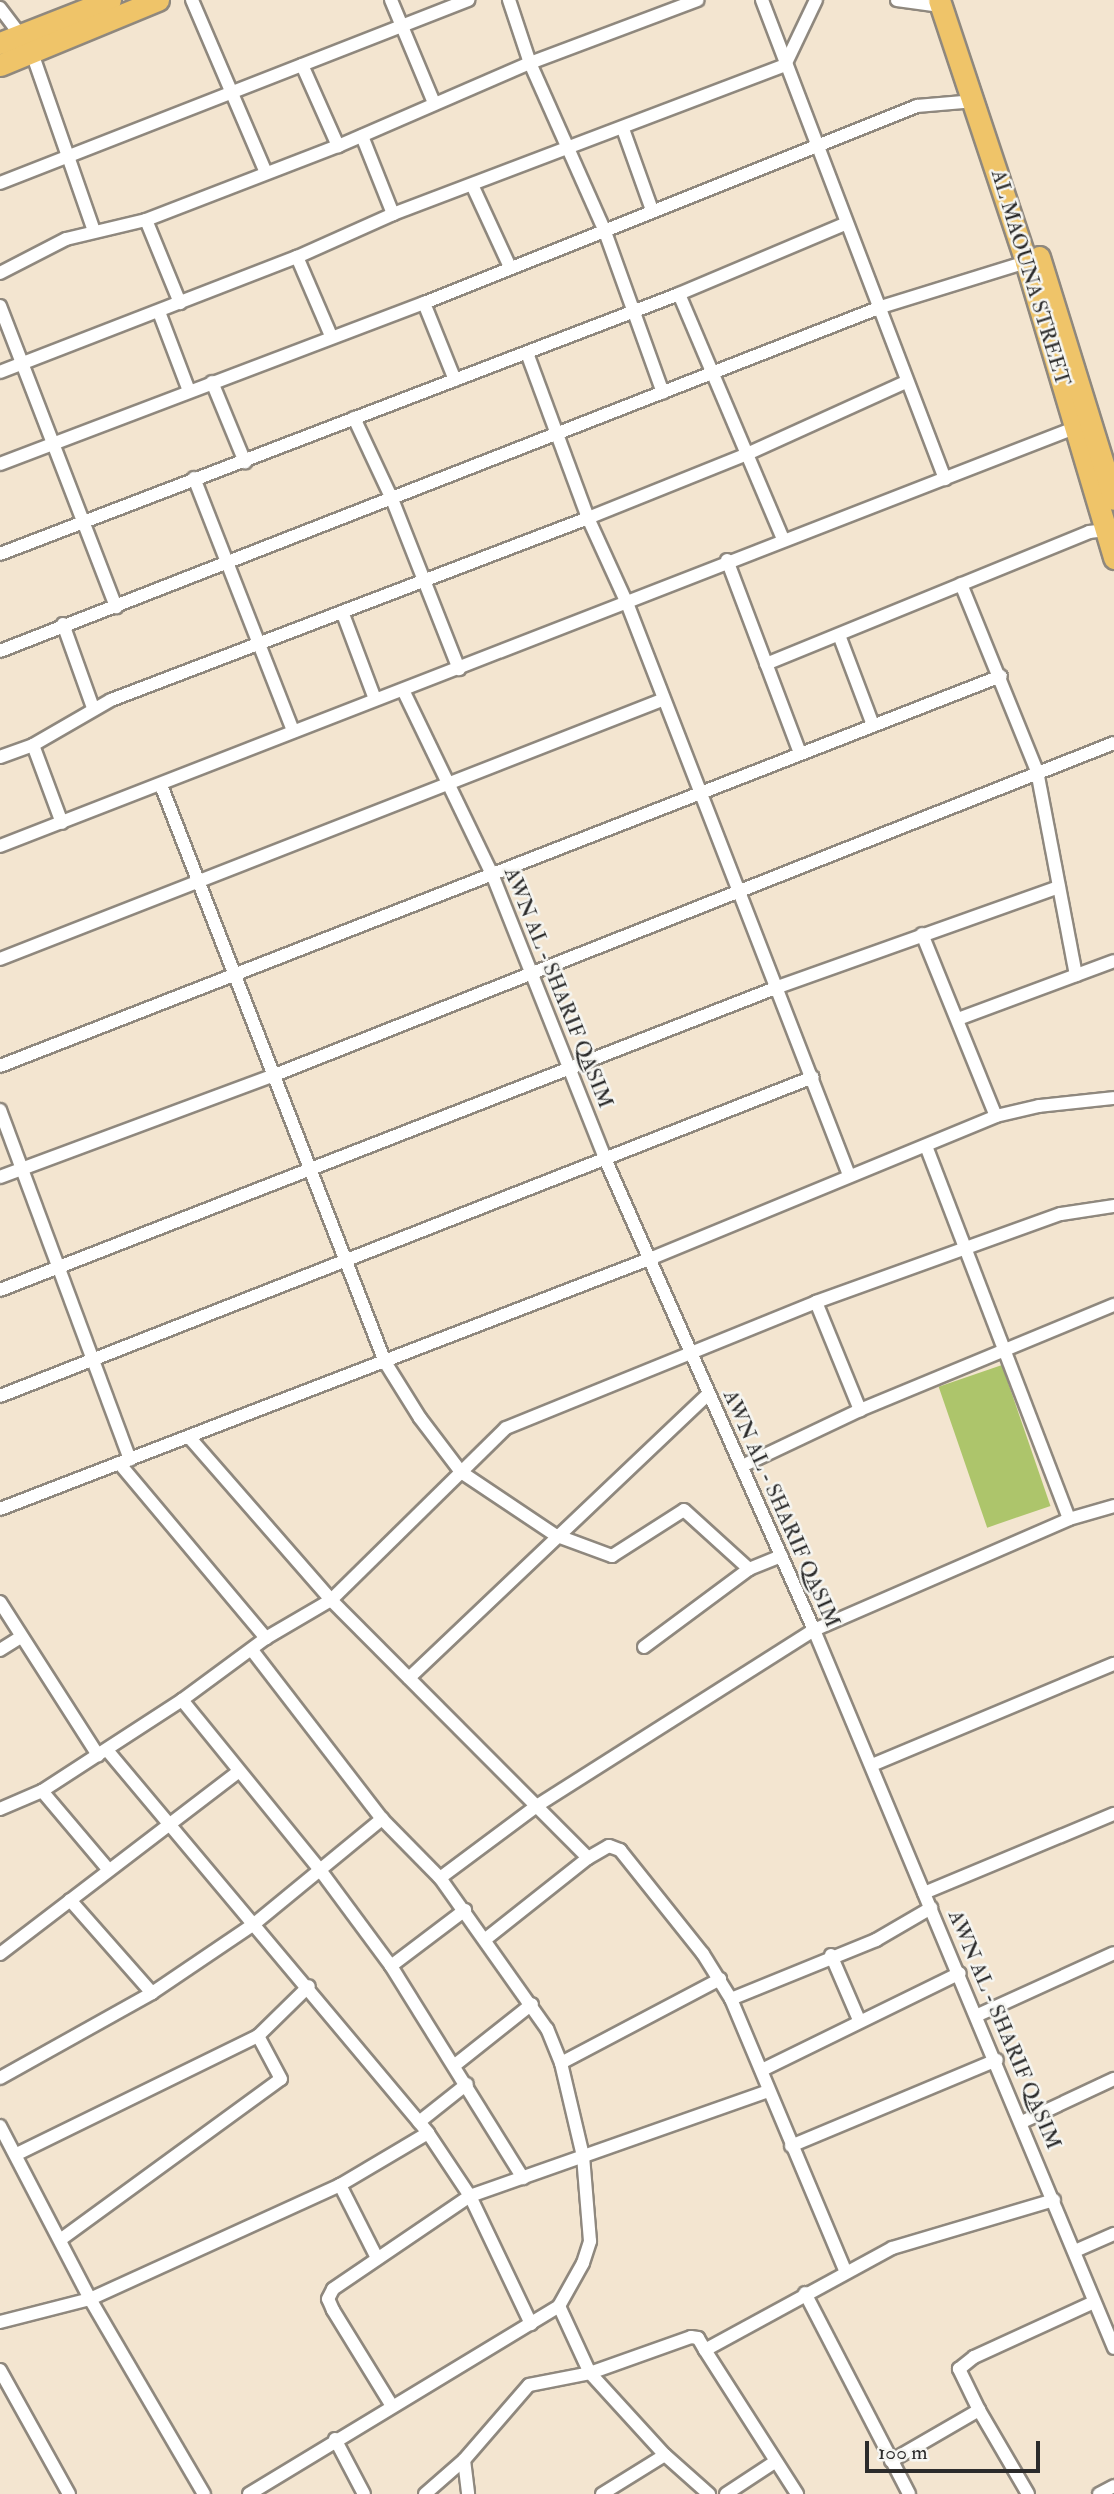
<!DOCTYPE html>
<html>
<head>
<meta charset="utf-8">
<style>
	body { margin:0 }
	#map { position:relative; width:1114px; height:2494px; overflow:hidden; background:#f3e5d0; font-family:"IM FELL Double Pica",serif }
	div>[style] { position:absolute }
	.green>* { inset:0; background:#adc56b; transform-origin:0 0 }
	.roads { filter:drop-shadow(2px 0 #8f887e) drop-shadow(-2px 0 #8f887e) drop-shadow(0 2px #8f887e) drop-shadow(0 -2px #8f887e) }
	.minor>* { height:12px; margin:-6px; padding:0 6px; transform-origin:6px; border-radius:6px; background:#fff }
	.primary>* { height:21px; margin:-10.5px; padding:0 10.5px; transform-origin:10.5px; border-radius:10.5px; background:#efc469 }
	.trunk>* { height:21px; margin:-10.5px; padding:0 10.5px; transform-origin:10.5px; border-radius:10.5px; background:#efc469 }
	span { translate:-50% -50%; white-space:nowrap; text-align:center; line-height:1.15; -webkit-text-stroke:5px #f6f6f2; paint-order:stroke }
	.street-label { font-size:21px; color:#2b2b2b }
	.scale { position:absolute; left:865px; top:2441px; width:175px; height:32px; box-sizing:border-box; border:4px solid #2b2b2b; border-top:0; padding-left:9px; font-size:21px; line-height:24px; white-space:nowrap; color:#2b2b2b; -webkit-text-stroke:5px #f6f6f2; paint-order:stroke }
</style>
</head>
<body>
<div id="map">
	<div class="green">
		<div style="left:1002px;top:1365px;width:149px;height:67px;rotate:71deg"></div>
	</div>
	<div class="roads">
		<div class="minor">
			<div style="left:192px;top:0;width:188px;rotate:66.8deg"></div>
			<div style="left:391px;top:0;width:112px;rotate:67.3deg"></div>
			<div style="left:509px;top:0;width:66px;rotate:71.6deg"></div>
			<div style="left:530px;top:63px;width:182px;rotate:66deg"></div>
			<div style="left:604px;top:229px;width:174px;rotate:70.2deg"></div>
			<div style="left:762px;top:0;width:513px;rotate:69.09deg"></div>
			<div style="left:897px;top:0;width:44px;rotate:7.8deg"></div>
			<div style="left:0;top:8px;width:35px;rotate:53deg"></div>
			<div style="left:32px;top:53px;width:188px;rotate:70.8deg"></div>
			<div style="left:302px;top:65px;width:89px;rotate:66deg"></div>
			<div style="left:623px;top:129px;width:86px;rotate:70.3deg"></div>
			<div style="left:362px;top:136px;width:84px;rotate:68.3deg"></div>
			<div style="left:0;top:183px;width:503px;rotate:-21.36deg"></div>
			<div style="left:473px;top:187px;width:86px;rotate:65.2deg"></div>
			<div style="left:146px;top:220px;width:90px;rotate:67.7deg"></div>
			<div style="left:297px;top:257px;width:86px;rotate:66.7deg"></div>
			<div style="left:0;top:273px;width:74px;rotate:-27.3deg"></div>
			<div style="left:66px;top:239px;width:82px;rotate:-13.4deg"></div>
			<div style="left:146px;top:220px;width:206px;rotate:-21.1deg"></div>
			<div style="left:338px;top:146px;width:209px;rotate:-23.4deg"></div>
			<div style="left:530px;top:63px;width:179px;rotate:-20.6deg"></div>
			<div style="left:679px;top:294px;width:266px;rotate:67deg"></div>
			<div style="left:424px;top:303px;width:83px;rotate:68.1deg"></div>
			<div style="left:0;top:306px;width:323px;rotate:68.9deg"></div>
			<div style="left:159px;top:312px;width:85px;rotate:69.2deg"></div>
			<div style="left:527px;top:353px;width:176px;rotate:69.7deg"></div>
			<div style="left:588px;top:518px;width:94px;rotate:65.4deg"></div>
			<div style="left:627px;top:603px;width:614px;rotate:68.79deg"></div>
			<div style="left:0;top:372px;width:318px;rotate:-21.2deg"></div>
			<div style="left:297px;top:257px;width:105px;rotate:-24.1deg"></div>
			<div style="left:393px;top:214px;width:419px;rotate:-20.8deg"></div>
			<div style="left:785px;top:65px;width:72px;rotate:-64.5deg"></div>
			<div style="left:212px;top:382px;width:87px;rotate:67.6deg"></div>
			<div style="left:354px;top:418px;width:89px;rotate:64.9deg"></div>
			<div style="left:392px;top:499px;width:183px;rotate:68.5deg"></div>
			<div style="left:0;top:464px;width:454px;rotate:-20.8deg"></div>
			<div style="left:424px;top:303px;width:531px;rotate:-21.78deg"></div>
			<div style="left:917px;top:106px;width:58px;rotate:-4.9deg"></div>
			<div style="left:194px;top:478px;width:272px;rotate:68.6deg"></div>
			<div style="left:0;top:554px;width:727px;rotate:-20.95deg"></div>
			<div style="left:679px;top:294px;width:180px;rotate:-22.9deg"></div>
			<div style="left:727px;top:560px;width:206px;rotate:69.3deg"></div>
			<div style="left:961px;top:584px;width:202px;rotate:67.9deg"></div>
			<div style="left:1037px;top:771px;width:208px;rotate:79.2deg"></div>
			<div style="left:343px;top:614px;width:91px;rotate:69.4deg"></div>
			<div style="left:63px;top:624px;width:89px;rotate:70.3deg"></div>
			<div style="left:839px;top:635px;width:96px;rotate:69.3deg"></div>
			<div style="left:0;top:651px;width:946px;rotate:-21.33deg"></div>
			<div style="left:881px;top:307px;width:152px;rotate:-17.2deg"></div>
			<div style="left:766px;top:664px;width:349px;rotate:-22.2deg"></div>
			<div style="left:1089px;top:532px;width:17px;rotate:-7deg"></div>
			<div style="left:403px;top:690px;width:204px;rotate:64.2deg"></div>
			<div style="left:492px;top:874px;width:309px;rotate:68.3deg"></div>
			<div style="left:606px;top:1161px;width:513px;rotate:66.08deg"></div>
			<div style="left:814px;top:1630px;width:778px;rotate:67.32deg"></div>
			<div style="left:33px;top:745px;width:83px;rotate:69.6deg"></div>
			<div style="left:0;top:757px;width:35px;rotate:-20deg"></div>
			<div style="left:33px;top:745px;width:90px;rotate:-30deg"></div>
			<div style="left:111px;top:700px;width:511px;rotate:-20.88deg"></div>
			<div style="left:588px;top:518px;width:171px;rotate:-21.9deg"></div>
			<div style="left:747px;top:454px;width:175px;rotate:-24.4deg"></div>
			<div style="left:161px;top:785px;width:619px;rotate:68.78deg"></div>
			<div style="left:385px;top:1362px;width:66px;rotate:58deg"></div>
			<div style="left:420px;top:1418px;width:68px;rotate:52.8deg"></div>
			<div style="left:461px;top:1472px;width:113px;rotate:33.8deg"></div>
			<div style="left:555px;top:1535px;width:61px;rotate:20.2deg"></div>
			<div style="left:612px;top:1556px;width:85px;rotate:-32.6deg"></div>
			<div style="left:684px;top:1510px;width:88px;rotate:42.2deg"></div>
			<div style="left:0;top:846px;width:1156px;rotate:-21.26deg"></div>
			<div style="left:922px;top:934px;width:196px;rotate:67.9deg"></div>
			<div style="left:0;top:959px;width:711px;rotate:-21.37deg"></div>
			<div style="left:958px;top:1019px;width:166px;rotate:-20.4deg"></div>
			<div style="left:0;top:1066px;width:1074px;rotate:-21.29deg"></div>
			<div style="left:0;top:1110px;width:373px;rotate:69.6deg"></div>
			<div style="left:926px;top:1146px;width:399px;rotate:69deg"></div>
			<div style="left:0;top:1177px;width:290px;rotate:-20.4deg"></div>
			<div style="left:272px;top:1076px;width:905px;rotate:-21.58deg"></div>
			<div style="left:0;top:1290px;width:835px;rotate:-21.28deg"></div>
			<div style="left:778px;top:987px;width:298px;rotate:-19.6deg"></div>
			<div style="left:816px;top:1302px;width:117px;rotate:67.8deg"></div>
			<div style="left:0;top:1396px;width:873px;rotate:-21.42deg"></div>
			<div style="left:189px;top:1437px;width:216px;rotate:48.9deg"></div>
			<div style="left:331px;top:1600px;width:364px;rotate:45.1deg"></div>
			<div style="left:119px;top:1463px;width:229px;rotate:50deg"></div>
			<div style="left:742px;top:1466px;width:131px;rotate:-25.4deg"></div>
			<div style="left:860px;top:1410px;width:275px;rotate:-22.5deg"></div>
			<div style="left:0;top:1509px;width:699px;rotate:-21.06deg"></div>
			<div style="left:652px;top:1258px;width:372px;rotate:-22.4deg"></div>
			<div style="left:996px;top:1116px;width:44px;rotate:-13.1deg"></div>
			<div style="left:1039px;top:1106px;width:75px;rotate:-6.1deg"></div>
			<div style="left:0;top:1602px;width:182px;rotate:57.4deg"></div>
			<div style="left:644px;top:1647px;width:131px;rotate:-36.6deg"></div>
			<div style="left:749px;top:1569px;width:35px;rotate:-22deg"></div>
			<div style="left:0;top:1650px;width:25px;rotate:-32deg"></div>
			<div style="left:409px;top:1678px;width:412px;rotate:-43.5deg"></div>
			<div style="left:182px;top:1700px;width:219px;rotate:50.9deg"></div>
			<div style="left:320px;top:1870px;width:119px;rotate:53.5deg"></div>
			<div style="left:391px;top:1966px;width:250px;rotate:58.1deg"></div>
			<div style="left:107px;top:1750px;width:500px;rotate:50deg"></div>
			<div style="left:428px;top:2133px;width:76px;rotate:56.3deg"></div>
			<div style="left:470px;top:2196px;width:142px;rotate:64.5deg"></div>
			<div style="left:872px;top:1765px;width:262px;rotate:-22.7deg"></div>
			<div style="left:42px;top:1791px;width:102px;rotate:49.8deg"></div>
			<div style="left:0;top:1809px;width:46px;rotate:-23.2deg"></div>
			<div style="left:42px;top:1791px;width:167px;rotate:-33deg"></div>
			<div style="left:182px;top:1700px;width:104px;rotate:-36.4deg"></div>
			<div style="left:266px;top:1638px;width:75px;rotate:-30.3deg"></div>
			<div style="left:331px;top:1600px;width:245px;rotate:-44.5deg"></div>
			<div style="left:506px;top:1428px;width:335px;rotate:-22.1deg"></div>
			<div style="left:816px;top:1302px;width:260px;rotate:-19.8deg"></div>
			<div style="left:1061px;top:1214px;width:54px;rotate:-8.6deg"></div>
			<div style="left:440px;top:1878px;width:122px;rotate:-36.7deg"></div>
			<div style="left:538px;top:1805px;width:327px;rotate:-32.4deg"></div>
			<div style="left:814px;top:1630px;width:278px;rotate:-23.5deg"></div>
			<div style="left:1069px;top:1519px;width:47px;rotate:-16.1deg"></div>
			<div style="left:924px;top:1893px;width:206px;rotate:-22.6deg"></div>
			<div style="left:70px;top:1900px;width:124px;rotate:48.6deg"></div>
			<div style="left:487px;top:1938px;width:129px;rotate:-38.4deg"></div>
			<div style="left:588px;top:1858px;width:24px;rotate:-30deg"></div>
			<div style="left:609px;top:1846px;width:12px;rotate:20deg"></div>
			<div style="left:620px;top:1850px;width:133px;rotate:51.4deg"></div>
			<div style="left:703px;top:1954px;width:53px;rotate:58.1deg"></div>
			<div style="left:731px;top:1999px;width:294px;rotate:67.2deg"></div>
			<div style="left:0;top:1954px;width:300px;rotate:-37.4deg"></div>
			<div style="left:831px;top:1955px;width:71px;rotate:66.7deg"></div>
			<div style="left:391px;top:1966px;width:93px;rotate:-37.1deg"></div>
			<div style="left:731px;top:1999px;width:157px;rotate:-22.1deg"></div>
			<div style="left:876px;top:1940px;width:64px;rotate:-30.2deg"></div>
			<div style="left:978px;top:2015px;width:149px;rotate:-24.5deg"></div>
			<div style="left:561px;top:2063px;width:180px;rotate:-27.8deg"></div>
			<div style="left:455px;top:2065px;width:98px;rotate:-38.4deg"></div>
			<div style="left:762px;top:2070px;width:220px;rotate:-26.1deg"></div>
			<div style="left:0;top:2078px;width:174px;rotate:-29.2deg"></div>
			<div style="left:152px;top:1993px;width:123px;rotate:-34.1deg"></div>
			<div style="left:254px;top:1924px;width:166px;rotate:-39.4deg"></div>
			<div style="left:419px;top:2122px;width:61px;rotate:-38.4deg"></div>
			<div style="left:1022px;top:2122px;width:102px;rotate:-25.1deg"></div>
			<div style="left:0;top:2126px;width:195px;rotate:62.5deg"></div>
			<div style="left:90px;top:2299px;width:226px;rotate:59.7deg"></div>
			<div style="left:791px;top:2146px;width:223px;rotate:-22.7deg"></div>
			<div style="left:17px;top:2154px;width:268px;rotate:-26.1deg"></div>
			<div style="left:258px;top:2036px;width:71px;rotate:-44.4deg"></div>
			<div style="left:340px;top:2185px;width:80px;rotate:63.1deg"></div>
			<div style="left:60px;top:2240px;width:273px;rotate:-36.1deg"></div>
			<div style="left:281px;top:2079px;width:49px;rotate:-118.1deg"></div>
			<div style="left:1075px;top:2251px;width:43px;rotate:-23.6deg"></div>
			<div style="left:805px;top:2293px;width:226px;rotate:62.6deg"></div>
			<div style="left:559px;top:2306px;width:74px;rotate:65.2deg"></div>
			<div style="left:590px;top:2373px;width:111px;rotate:47.6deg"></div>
			<div style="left:665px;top:2455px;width:59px;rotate:41.6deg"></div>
			<div style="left:0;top:2322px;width:93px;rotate:-14.3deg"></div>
			<div style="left:90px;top:2299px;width:275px;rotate:-24.5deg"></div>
			<div style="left:340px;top:2185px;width:102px;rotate:-30.6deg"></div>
			<div style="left:705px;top:2350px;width:171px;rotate:57.4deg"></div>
			<div style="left:0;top:2370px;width:142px;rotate:60.9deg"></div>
			<div style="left:392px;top:2406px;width:113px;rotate:-121.6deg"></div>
			<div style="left:333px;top:2310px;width:12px;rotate:-114deg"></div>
			<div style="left:328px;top:2299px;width:11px;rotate:-63deg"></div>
			<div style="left:333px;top:2289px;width:166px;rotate:-34.2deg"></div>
			<div style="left:470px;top:2196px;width:316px;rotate:-19.4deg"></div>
			<div style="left:979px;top:2410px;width:97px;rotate:59.7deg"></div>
			<div style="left:335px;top:2439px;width:62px;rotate:62.2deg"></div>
			<div style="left:464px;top:2460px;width:34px;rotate:83deg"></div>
			<div style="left:891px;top:2461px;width:102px;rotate:-30.1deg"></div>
			<div style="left:979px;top:2410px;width:46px;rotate:-116deg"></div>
			<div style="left:959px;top:2369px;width:19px;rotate:-39deg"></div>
			<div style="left:974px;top:2357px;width:132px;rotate:-24.6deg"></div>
			<div style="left:249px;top:2494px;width:363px;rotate:-31.2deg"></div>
			<div style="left:559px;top:2306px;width:49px;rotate:-60.8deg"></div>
			<div style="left:583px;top:2263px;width:23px;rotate:-72deg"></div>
			<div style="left:590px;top:2241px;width:85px;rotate:-94.7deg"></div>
			<div style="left:583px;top:2156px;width:96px;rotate:-103.3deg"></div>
			<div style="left:561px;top:2063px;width:37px;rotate:-112deg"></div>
			<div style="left:547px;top:2029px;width:185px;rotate:-125.3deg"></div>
			<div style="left:440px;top:1878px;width:83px;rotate:-134.5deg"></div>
			<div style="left:382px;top:1819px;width:213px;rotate:-127.6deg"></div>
			<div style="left:425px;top:2494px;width:52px;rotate:-41.1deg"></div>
			<div style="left:464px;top:2460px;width:99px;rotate:-49.1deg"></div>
			<div style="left:529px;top:2385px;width:62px;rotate:-11.1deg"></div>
			<div style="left:590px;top:2373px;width:107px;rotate:-19.6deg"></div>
			<div style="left:691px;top:2337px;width:7px;rotate:8deg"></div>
			<div style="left:698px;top:2338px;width:14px;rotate:60deg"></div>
			<div style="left:705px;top:2350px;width:213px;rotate:-28.6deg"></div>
			<div style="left:892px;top:2248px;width:169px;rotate:-16.5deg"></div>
			<div style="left:602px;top:2494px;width:74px;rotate:-31.8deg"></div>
			<div style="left:726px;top:2494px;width:56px;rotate:-33.4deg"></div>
			<div style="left:1099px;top:2494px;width:17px;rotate:-28deg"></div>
		</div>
		<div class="primary">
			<div style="left:0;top:43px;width:118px;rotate:-21.4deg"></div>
			<div style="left:0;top:65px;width:171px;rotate:-22.4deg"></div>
		</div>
		<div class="trunk">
			<div style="left:939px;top:0;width:276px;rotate:71.6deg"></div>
			<div style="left:1026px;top:262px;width:309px;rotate:73.4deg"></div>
			<div style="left:1039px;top:257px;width:253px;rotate:72.8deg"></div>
		</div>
	</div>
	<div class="street-label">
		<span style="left:1030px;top:278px;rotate:73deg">AL MAOUNA STREET</span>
		<span style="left:558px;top:988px;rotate:68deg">AWN AL - SHARIF QASIM</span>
		<span style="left:781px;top:1509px;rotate:66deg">AWN AL - SHARIF QASIM</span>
		<span style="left:1004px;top:2030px;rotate:67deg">AWN AL - SHARIF QASIM</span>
	</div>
	<div class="scale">100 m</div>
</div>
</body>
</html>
